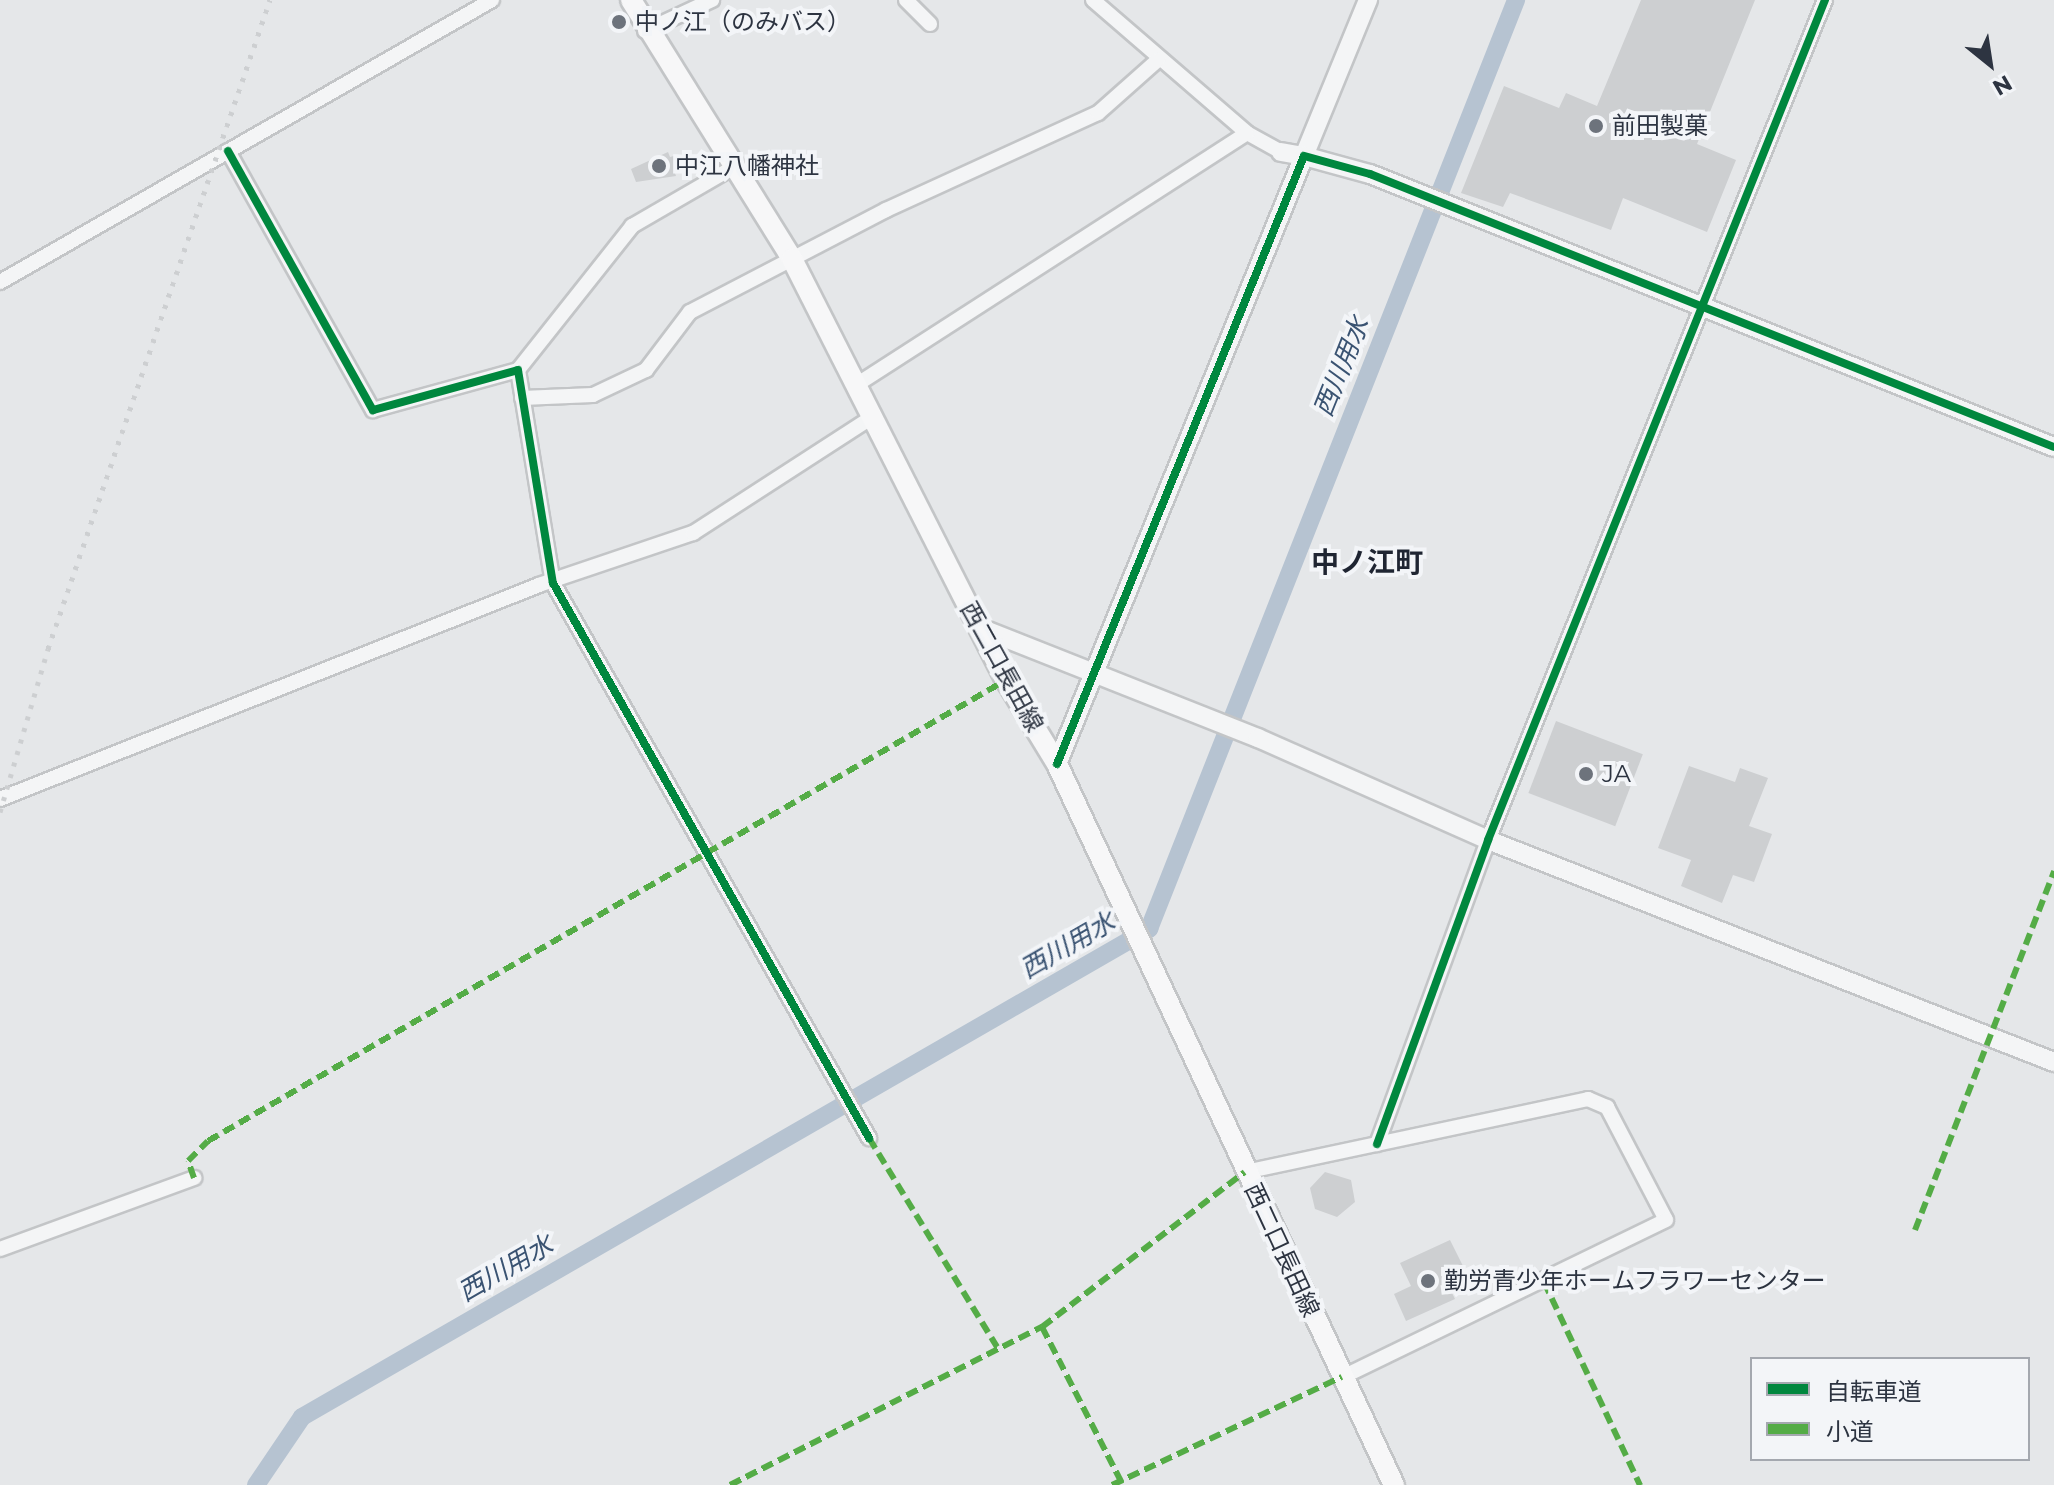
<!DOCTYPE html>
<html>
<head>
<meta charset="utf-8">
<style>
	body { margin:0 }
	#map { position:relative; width:2054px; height:1485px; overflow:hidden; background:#e5e7e9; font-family:Montserrat,"Noto Sans JP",sans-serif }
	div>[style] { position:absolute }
	.canal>* { height:18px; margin:-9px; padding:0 9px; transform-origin:9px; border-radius:9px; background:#b6c3d1 }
	.building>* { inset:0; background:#cdcfd1; transform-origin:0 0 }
	.roads { filter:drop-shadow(2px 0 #c3c5c7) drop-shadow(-2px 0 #c3c5c7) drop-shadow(0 2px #c3c5c7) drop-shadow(0 -2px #c3c5c7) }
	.minor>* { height:14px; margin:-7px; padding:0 7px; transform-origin:7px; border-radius:7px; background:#f4f5f6 }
	.tertiary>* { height:18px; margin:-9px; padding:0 9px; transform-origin:9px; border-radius:9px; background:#f4f5f6 }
	.secondary>* { height:20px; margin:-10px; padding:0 10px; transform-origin:10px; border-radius:10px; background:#f7f7f8 }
	.rail>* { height:5px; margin-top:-2.5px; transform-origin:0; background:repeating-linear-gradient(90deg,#cdcfd1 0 4px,transparent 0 12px) }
	.quiet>* { height:6px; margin-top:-3px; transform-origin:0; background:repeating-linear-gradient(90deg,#54ac46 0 12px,transparent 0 18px) }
	.cycleway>* { height:8px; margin:-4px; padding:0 4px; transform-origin:4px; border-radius:4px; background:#00873e }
	.dots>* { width:22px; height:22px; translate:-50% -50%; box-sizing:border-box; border:4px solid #f3f5f8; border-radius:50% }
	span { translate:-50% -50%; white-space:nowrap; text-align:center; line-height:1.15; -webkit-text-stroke:8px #f3f5f8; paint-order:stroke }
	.poi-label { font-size:24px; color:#2d3441 }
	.left { translate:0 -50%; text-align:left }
	.street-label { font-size:24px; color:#2d3441 }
	.water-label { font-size:26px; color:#3a5372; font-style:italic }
	.quarter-label { font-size:28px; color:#1f2532; font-weight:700 }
	.legend { position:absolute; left:1750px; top:1357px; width:280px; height:104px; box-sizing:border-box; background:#f3f5f8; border:2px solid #a4a8af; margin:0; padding:10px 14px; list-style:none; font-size:24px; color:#2d3441 }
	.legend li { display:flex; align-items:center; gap:16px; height:40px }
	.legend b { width:40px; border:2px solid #a4a8af }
	.north { position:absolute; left:1950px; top:24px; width:80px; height:80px; -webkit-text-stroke:6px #f3f5f8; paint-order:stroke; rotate:150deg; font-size:22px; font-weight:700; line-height:32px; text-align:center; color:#2d3441 }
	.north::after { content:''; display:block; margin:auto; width:28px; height:36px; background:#2d3441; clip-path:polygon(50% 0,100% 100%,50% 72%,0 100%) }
</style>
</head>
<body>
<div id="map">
	<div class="canal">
		<div style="left:256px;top:1485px;width:82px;rotate:-55.9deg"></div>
		<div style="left:302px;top:1417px;width:978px;rotate:-29.95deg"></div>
		<div style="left:1149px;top:929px;width:999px;rotate:-68.44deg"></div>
	</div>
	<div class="building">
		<div style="clip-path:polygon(1641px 0,1755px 0,1697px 144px,1736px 160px,1707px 232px,1623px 198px,1611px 230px,1510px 193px,1503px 207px,1461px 193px,1504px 86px,1559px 108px,1566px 93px,1597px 106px)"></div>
		<div style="clip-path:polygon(668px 152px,670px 157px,685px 153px,689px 164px,674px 170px,676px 176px,636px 182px,631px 169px)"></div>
		<div style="left:1556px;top:721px;width:93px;height:77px;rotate:21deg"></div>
		<div style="clip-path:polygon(1689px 766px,1735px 782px,1740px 768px,1768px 778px,1749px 826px,1772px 834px,1754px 882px,1733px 875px,1722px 903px,1681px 886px,1691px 860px,1658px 848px)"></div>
		<div style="clip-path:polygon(1325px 1172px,1351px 1180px,1355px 1202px,1337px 1217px,1315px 1209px,1310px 1188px)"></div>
		<div style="clip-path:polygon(1450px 1240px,1464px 1268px,1444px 1277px,1455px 1299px,1406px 1321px,1394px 1294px,1411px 1286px,1400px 1263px)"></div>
	</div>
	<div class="roads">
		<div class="minor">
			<div style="left:906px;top:0;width:34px;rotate:45deg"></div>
			<div style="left:1093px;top:0;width:203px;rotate:40.8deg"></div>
			<div style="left:1247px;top:133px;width:39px;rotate:29deg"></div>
			<div style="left:645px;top:31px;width:74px;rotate:-24.8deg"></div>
			<div style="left:228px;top:151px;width:297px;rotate:60.8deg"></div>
			<div style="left:373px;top:410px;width:150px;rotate:-15.4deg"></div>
			<div style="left:518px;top:370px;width:216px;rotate:80.7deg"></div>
			<div style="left:553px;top:583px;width:639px;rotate:60.34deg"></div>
			<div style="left:0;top:282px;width:567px;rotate:-29.82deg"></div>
			<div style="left:518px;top:370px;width:184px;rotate:-51.6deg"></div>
			<div style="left:632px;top:226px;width:116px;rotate:-30.1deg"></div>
			<div style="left:856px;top:385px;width:465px;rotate:-32.8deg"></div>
			<div style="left:522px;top:398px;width:71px;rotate:-2.4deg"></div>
			<div style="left:593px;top:395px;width:59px;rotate:-25.3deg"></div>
			<div style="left:646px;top:370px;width:73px;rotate:-52.8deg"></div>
			<div style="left:690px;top:312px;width:221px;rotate:-27.5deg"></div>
			<div style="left:886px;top:210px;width:233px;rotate:-24.6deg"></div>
			<div style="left:1098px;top:113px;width:80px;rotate:-41.5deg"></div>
			<div style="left:0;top:799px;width:580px;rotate:-21.65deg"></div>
			<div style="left:539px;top:585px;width:163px;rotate:-18.7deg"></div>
			<div style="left:693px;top:533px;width:210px;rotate:-32.9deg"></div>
			<div style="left:1377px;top:1144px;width:324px;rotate:-69.9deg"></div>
			<div style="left:1488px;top:840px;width:905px;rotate:-68.14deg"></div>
			<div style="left:1245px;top:1172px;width:351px;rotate:-12deg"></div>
			<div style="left:1588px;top:1099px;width:21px;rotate:23deg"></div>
			<div style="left:1607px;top:1107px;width:127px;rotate:62.4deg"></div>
			<div style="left:1666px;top:1220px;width:360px;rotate:154.1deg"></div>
			<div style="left:0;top:1249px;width:207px;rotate:-20.1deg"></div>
		</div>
		<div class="tertiary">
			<div style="left:1281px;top:152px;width:23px;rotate:10deg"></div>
			<div style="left:1304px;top:156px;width:169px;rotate:-67.7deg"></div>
			<div style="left:980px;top:628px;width:299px;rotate:21.6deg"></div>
			<div style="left:1258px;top:738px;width:252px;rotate:23.9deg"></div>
			<div style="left:1488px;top:840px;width:608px;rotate:21.42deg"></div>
			<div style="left:1057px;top:764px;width:656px;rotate:-67.89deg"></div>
			<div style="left:1304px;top:156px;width:68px;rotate:15.3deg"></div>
			<div style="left:1370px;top:174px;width:736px;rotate:21.76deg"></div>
		</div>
		<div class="secondary">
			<div style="left:631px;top:0;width:305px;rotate:58.1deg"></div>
			<div style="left:792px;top:259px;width:472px;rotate:63.1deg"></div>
			<div style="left:1006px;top:680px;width:98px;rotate:58.7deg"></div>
			<div style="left:1057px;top:764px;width:796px;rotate:64.95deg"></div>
		</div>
	</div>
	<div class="rail">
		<div style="left:0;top:812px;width:170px;rotate:-73.6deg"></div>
		<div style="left:48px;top:649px;width:686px;rotate:-71.12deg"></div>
	</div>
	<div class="quiet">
		<div style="left:869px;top:1138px;width:245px;rotate:58.5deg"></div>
		<div style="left:194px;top:1178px;width:18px;rotate:-109deg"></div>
		<div style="left:188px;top:1161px;width:28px;rotate:-45deg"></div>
		<div style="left:208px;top:1141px;width:922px;rotate:-30.01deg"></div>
		<div style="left:1915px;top:1230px;width:385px;rotate:-68.8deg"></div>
		<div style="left:1544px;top:1282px;width:225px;rotate:64.7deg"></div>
		<div style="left:1042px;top:1327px;width:178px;rotate:62.9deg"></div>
		<div style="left:730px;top:1485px;width:350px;rotate:-26.9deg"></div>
		<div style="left:1042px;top:1327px;width:255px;rotate:-37.4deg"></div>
		<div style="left:1112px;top:1485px;width:254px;rotate:-25.2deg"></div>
	</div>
	<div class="cycleway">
		<div style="left:228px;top:151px;width:297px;rotate:60.8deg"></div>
		<div style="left:373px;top:410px;width:150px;rotate:-15.4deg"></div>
		<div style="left:518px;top:370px;width:216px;rotate:80.7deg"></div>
		<div style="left:553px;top:583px;width:639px;rotate:60.34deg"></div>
		<div style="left:1057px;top:764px;width:656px;rotate:-67.89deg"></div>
		<div style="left:1304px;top:156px;width:68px;rotate:15.3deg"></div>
		<div style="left:1370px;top:174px;width:736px;rotate:21.76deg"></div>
		<div style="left:1377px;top:1144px;width:324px;rotate:-69.9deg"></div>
		<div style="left:1488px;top:840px;width:905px;rotate:-68.14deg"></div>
	</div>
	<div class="dots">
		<div style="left:619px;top:22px;background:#6d737c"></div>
		<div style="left:1596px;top:126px;background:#6d737c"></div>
		<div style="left:659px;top:166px;background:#6d737c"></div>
		<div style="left:1586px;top:774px;background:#6d737c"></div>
		<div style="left:1428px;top:1281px;background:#6d737c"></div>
	</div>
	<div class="poi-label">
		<span class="left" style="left:635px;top:22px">中ノ江（のみバス）</span>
		<span class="left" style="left:1612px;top:126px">前田製菓</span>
		<span class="left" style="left:675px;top:166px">中江八幡神社</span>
		<span class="left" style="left:1602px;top:774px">JA</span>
		<span class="left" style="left:1444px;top:1281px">勤労青少年ホームフラワーセンター</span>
	</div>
	<div class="street-label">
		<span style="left:1002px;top:667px;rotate:61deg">西二口長田線</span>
		<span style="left:1282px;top:1250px;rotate:65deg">西二口長田線</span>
	</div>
	<div class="water-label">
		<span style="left:1342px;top:367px;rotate:-68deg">西川用水</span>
		<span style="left:1068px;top:946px;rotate:-30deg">西川用水</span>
		<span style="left:506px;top:1269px;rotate:-30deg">西川用水</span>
	</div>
	<div class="quarter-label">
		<span style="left:1367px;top:562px">中ノ江町</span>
	</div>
	<ul class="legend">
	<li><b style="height:10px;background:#00873e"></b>自転車道</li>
	<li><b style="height:10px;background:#54ac46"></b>小道</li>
	</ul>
	<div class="north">N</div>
</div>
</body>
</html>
